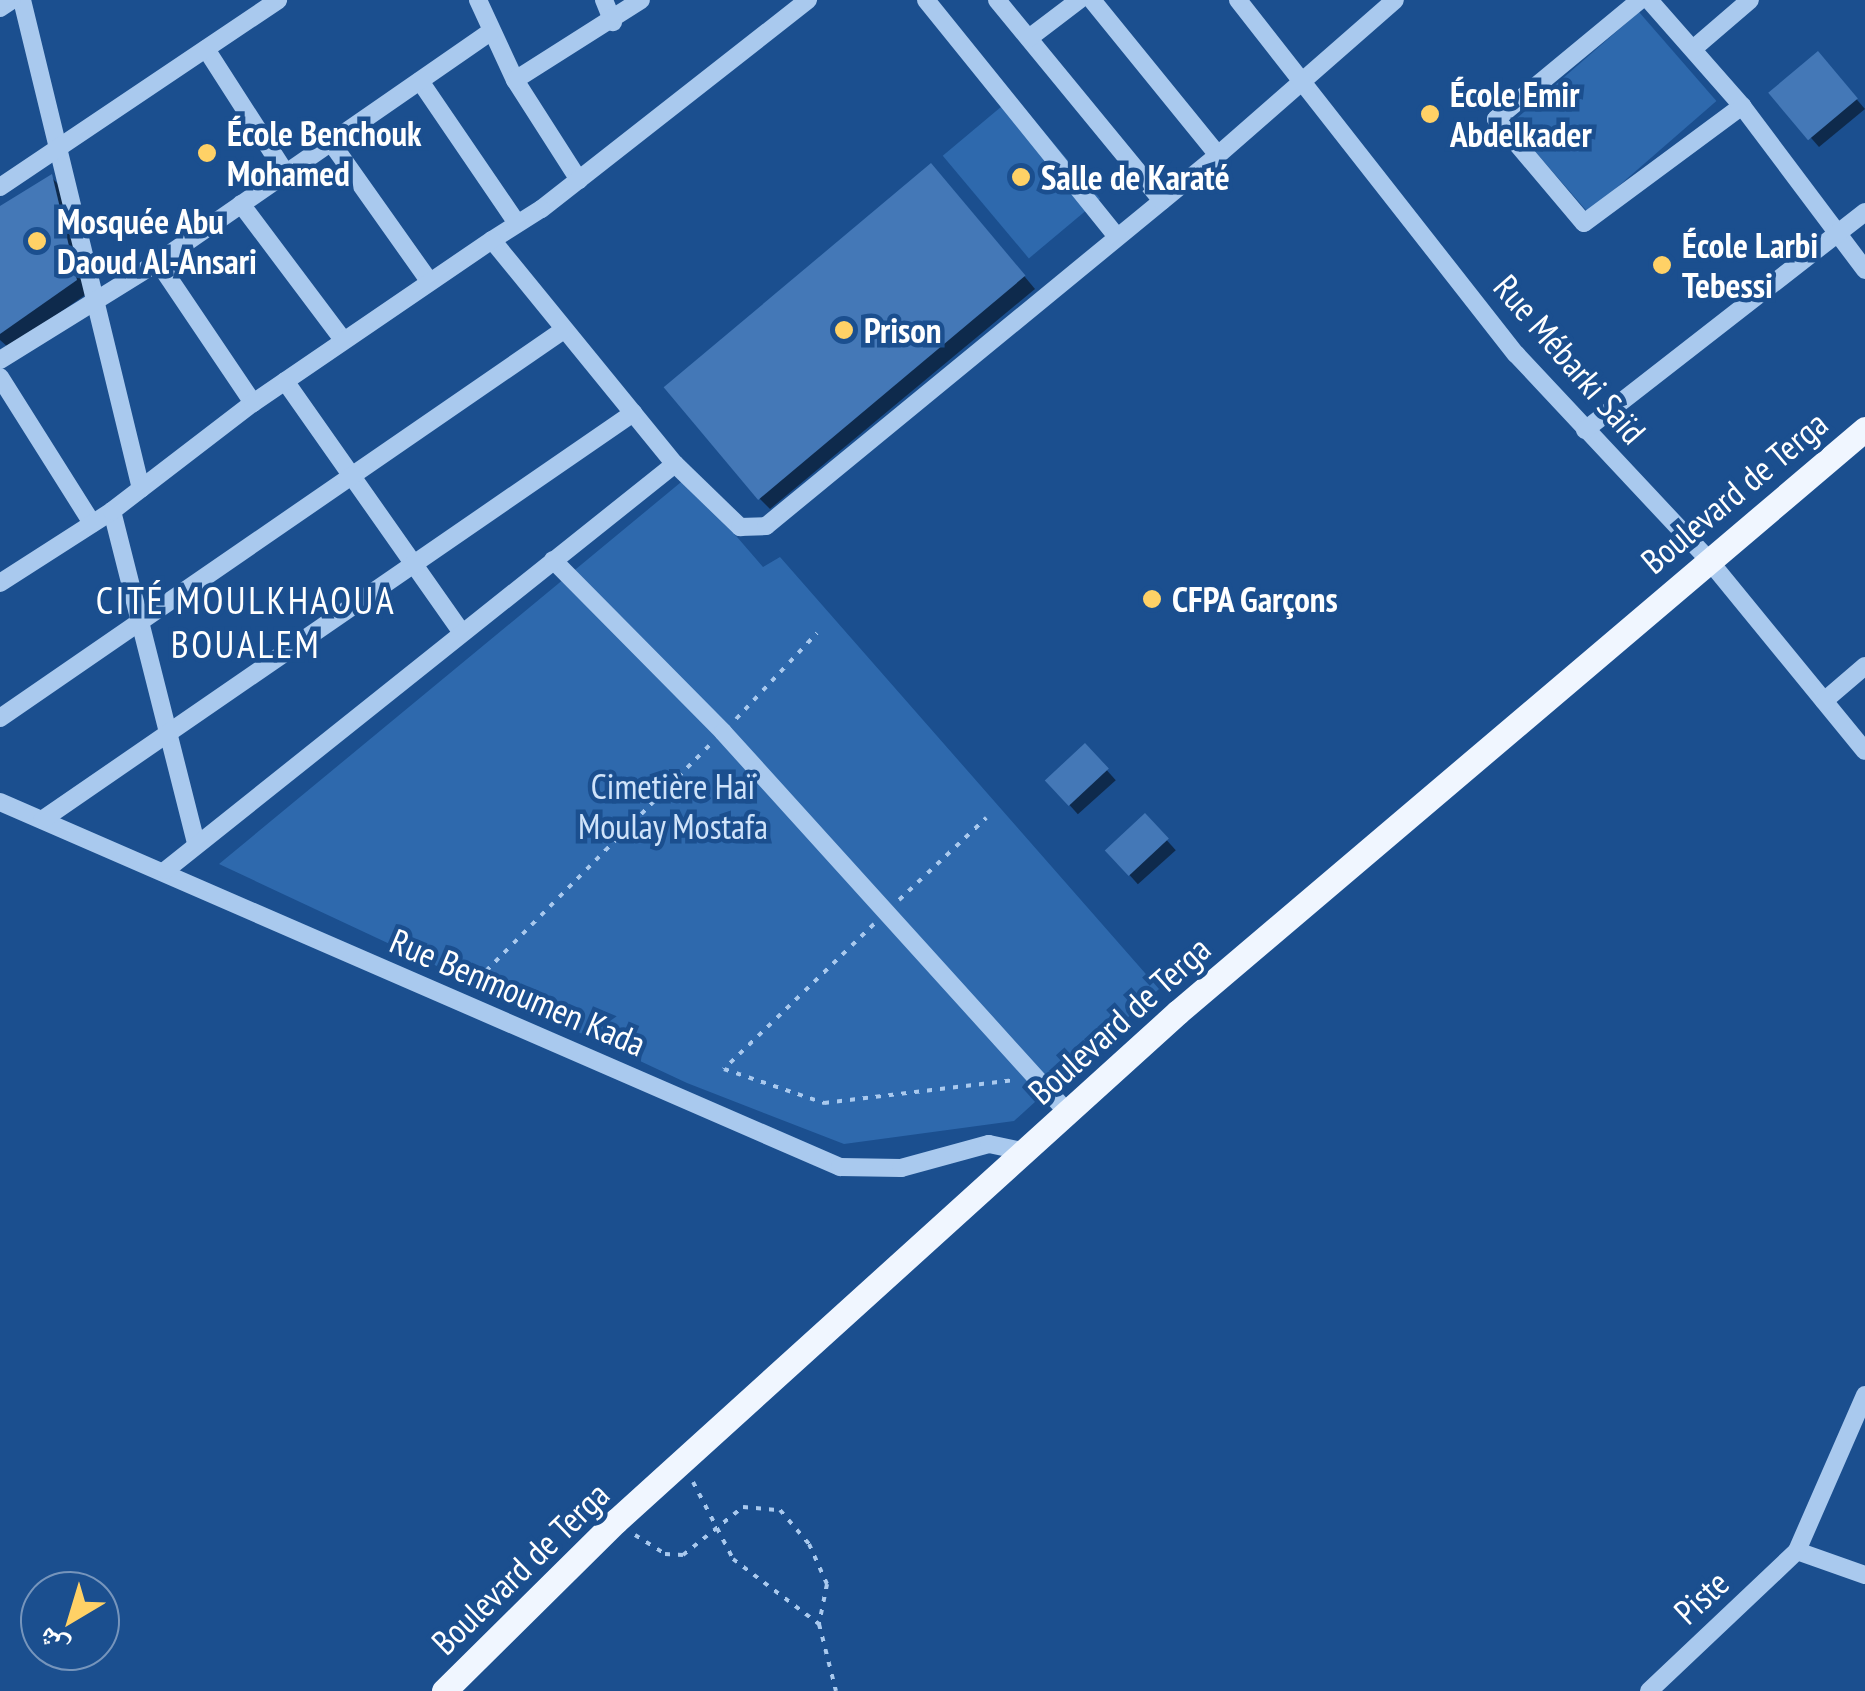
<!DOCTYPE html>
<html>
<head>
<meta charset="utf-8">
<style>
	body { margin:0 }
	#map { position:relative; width:1865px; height:1691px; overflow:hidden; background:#1b4f8f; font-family:"PT Sans Narrow","Noto Naskh Arabic",sans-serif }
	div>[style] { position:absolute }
	.green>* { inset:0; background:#2e69ad; transform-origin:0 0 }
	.shadow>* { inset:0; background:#0007; transform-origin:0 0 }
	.building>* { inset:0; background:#4478b7; transform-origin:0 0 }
	.path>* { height:4px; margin-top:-2px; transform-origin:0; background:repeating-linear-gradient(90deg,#a9c9ee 0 5px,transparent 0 13px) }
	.minor>* { height:18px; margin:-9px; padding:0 9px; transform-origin:9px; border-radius:9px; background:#a9c9ee }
	.major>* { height:25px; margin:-12.5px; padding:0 12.5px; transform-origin:12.5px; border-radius:12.5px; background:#f0f6ff }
	.dots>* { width:28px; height:28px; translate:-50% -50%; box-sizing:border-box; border:5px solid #1b4f8f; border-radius:50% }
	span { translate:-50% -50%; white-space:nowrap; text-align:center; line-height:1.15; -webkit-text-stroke:9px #1b4f8f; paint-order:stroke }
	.poi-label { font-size:35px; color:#fff; font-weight:700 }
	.left { translate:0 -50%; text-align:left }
	.street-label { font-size:35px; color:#fff }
	.park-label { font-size:35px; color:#cfe3fa }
	.neighbourhood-label { font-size:38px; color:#fff; letter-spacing:2.5px }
	.north { position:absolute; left:20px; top:1571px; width:100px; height:100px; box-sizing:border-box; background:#1b4f8f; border:2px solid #7695bc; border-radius:50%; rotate:218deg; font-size:28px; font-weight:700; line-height:40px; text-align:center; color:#fff }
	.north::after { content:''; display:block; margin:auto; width:35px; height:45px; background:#ffd166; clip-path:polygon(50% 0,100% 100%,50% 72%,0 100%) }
</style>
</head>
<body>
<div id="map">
	<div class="green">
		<div style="left:1639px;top:12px;width:118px;height:170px;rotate:49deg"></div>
		<div style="left:1014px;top:96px;width:134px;height:93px;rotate:50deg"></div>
		<div style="clip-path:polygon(686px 478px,763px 567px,780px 557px,1159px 989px,1014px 1121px,844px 1144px,687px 1083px,219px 864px)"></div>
	</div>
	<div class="shadow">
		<div style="clip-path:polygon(1826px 64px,1865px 109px,1819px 147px,1772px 93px)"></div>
		<div style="clip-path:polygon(51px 177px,63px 189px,88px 293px,9px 348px,0 340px,0 209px)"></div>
		<div style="clip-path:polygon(943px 179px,1035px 289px,770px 509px,757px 496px)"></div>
		<div style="left:1085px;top:746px;width:46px;height:51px;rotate:48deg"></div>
		<div style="left:1145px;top:816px;width:46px;height:51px;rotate:48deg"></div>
	</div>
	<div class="building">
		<div style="left:1818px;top:51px;width:62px;height:65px;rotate:50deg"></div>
		<div style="left:931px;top:163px;width:147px;height:349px;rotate:50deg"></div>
		<div style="clip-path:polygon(52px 174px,77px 280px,0 334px,0 206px)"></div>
		<div style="left:1085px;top:743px;width:35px;height:55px;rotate:47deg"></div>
		<div style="left:1145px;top:813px;width:35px;height:55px;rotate:47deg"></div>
	</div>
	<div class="path">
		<div style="left:736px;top:719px;width:118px;rotate:-46.7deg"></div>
		<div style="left:899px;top:900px;width:120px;rotate:-43.3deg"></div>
		<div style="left:874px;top:924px;width:209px;rotate:136deg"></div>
		<div style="left:724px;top:1069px;width:106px;rotate:18.8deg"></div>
		<div style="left:824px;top:1103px;width:192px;rotate:-6.9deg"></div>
		<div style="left:486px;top:971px;width:320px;rotate:-45.3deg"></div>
		<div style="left:693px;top:1482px;width:87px;rotate:62.5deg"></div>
		<div style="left:733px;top:1559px;width:108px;rotate:37.1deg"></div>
		<div style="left:635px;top:1535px;width:36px;rotate:32deg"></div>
		<div style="left:665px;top:1554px;width:18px;rotate:3deg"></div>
		<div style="left:683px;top:1555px;width:77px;rotate:-38.7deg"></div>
		<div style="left:743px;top:1507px;width:37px;rotate:5deg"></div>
		<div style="left:780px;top:1510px;width:45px;rotate:49.5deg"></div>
		<div style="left:809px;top:1544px;width:44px;rotate:65.8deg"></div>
		<div style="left:827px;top:1584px;width:41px;rotate:101.3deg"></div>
		<div style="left:819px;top:1624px;width:69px;rotate:75.8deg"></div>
	</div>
	<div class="minor">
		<div style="left:22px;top:0;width:503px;rotate:76.32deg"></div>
		<div style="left:478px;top:0;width:88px;rotate:65.2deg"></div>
		<div style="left:515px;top:80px;width:119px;rotate:57.4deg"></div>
		<div style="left:604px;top:0;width:24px;rotate:68deg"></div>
		<div style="left:808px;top:0;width:339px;rotate:141.9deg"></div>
		<div style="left:541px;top:209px;width:58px;rotate:147.7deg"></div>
		<div style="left:492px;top:240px;width:289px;rotate:50.8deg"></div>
		<div style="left:675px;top:464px;width:91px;rotate:44.1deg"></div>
		<div style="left:740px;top:527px;width:26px;rotate:-2deg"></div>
		<div style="left:766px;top:526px;width:585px;rotate:-39.38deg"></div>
		<div style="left:1218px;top:155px;width:235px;rotate:-41.2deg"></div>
		<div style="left:926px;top:0;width:304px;rotate:51.1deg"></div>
		<div style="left:997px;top:0;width:260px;rotate:50.6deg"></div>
		<div style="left:1092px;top:0;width:200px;rotate:50.9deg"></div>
		<div style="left:1238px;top:0;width:450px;rotate:51.9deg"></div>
		<div style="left:1516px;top:354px;width:279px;rotate:46.9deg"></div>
		<div style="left:1707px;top:558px;width:249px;rotate:50.7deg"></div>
		<div style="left:1640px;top:0;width:187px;rotate:140.4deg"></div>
		<div style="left:1496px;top:119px;width:136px;rotate:49.8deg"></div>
		<div style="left:1584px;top:223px;width:197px;rotate:-36.5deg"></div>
		<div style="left:1649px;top:0;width:141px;rotate:48.7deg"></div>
		<div style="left:1742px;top:106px;width:205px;rotate:53.1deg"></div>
		<div style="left:0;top:8px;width:14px;rotate:-34deg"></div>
		<div style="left:1029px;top:38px;width:63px;rotate:-37.2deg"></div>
		<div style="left:206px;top:49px;width:146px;rotate:57.3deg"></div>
		<div style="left:1693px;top:49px;width:75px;rotate:-40.7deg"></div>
		<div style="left:515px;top:80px;width:149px;rotate:-32.4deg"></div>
		<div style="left:420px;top:81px;width:172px;rotate:55.7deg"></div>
		<div style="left:330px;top:141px;width:171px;rotate:54.7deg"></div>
		<div style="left:0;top:187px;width:335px;rotate:-33.9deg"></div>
		<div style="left:241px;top:204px;width:170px;rotate:53.1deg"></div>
		<div style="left:158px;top:262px;width:170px;rotate:56deg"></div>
		<div style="left:0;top:360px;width:186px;rotate:-31.8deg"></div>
		<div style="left:158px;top:262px;width:404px;rotate:-34.7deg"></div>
		<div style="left:0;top:377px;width:173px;rotate:57.8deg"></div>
		<div style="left:285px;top:381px;width:306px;rotate:54.9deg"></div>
		<div style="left:1585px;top:430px;width:355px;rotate:-37.9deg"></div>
		<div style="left:112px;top:511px;width:343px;rotate:75.8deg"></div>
		<div style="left:553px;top:560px;width:242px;rotate:45.3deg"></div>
		<div style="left:723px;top:732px;width:514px;rotate:47.84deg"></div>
		<div style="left:0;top:583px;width:133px;rotate:-32.7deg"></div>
		<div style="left:112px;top:511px;width:178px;rotate:-37.5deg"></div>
		<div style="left:253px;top:403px;width:289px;rotate:-34.3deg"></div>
		<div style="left:1824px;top:701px;width:54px;rotate:-40.5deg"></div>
		<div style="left:0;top:718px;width:682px;rotate:-34.55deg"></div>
		<div style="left:0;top:802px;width:916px;rotate:23.49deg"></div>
		<div style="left:840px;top:1167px;width:61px;rotate:0.9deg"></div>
		<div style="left:901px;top:1168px;width:91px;rotate:-15.3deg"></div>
		<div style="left:989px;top:1144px;width:34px;rotate:12deg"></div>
		<div style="left:42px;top:820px;width:718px;rotate:-34.55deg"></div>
		<div style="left:166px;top:870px;width:651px;rotate:-38.58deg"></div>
		<div style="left:1865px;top:1395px;width:170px;rotate:113.6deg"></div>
		<div style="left:1797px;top:1551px;width:72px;rotate:19.4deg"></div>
		<div style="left:1649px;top:1691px;width:204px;rotate:-43.4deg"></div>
	</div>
	<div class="major">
		<div style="left:444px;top:1691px;width:242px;rotate:-44.7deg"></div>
		<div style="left:616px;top:1521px;width:758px;rotate:-42.17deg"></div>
		<div style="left:1178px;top:1012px;width:901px;rotate:-40.32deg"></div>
	</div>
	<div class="dots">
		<div style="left:1430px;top:114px;background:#ffd166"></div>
		<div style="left:207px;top:153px;background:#ffd166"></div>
		<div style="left:1021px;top:177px;background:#ffd166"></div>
		<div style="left:37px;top:241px;background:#ffd166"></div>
		<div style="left:1662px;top:265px;background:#ffd166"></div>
		<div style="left:844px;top:330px;background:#ffd166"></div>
		<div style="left:1152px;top:599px;background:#ffd166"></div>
	</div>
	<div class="poi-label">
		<span class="left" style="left:1450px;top:114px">École Emir<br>Abdelkader</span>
		<span class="left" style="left:227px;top:153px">École Benchouk<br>Mohamed</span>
		<span class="left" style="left:1041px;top:177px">Salle de Karaté</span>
		<span class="left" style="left:57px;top:241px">Mosquée Abu<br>Daoud Al-Ansari</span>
		<span class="left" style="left:1682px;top:265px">École Larbi<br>Tebessi</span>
		<span class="left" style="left:864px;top:330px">Prison</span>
		<span class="left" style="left:1172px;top:599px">CFPA Garçons</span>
	</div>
	<div class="street-label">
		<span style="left:1570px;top:359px;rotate:49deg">Rue Mébarki Saïd</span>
		<span style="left:1734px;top:492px;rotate:-40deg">Boulevard de Terga</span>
		<span style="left:518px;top:992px;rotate:23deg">Rue Benmoumen Kada</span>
		<span style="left:1119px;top:1020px;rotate:-42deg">Boulevard de Terga</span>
		<span style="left:520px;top:1568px;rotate:-44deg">Boulevard de Terga</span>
		<span style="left:1701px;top:1597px;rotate:-43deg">Piste</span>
	</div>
	<div class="park-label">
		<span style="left:673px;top:806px">Cimetière Haï<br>Moulay Mostafa</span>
	</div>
	<div class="neighbourhood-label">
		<span style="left:246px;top:622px">CITÉ MOULKHAOUA<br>BOUALEM</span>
	</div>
	<div class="north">ش</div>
</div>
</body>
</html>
